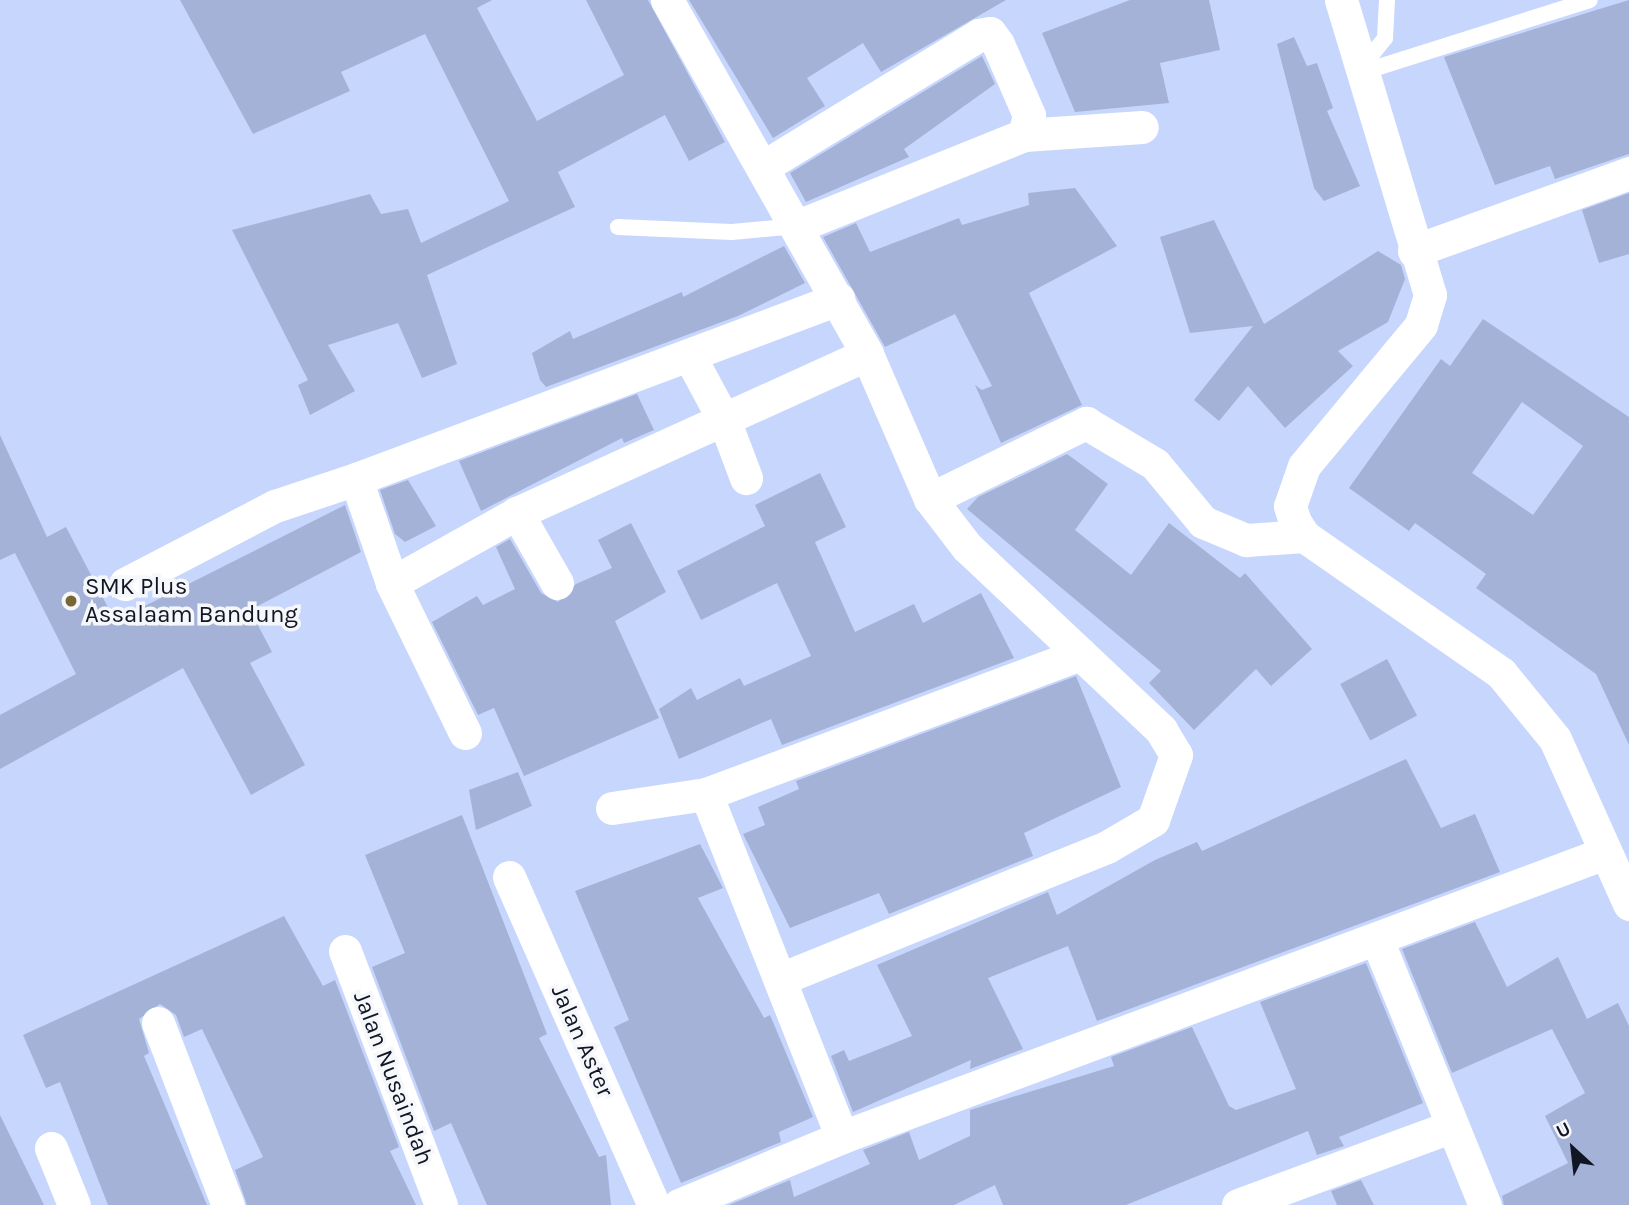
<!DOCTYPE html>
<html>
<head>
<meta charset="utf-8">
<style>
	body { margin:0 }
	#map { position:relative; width:1629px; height:1205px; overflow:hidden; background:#c7d6fd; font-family:Karla,sans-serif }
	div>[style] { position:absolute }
	.building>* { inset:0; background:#a4b2d8; transform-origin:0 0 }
	.lane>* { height:16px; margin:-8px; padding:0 8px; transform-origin:8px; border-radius:8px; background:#fff }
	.street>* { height:33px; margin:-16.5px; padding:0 16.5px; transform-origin:16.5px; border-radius:16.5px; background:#fff }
	.dots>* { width:19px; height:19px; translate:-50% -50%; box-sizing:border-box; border:4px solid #f6f7fb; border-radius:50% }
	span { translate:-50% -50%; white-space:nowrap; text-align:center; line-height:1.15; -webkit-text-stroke:7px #f6f7fb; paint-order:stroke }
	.poi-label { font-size:24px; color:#111624 }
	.left { translate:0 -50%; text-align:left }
	.street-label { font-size:24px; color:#111624 }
	.north { position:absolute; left:1538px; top:1114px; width:70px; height:70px; -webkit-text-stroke:5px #f6f7fb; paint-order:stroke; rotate:333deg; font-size:19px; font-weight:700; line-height:28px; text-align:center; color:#111624 }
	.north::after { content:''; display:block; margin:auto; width:24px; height:32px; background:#111624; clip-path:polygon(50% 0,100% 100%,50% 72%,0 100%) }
</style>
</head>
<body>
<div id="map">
	<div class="building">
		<div style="clip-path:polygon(180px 0,492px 0,477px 8px,537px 121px,624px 75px,586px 0,648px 0,725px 142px,689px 161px,665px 115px,558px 172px,575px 207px,427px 275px,457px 364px,422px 378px,398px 323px,328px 345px,355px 391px,310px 415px,298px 385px,308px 380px,232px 230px,370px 194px,381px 214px,408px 209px,421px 243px,509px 201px,425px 34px,341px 72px,350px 91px,253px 134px)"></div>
		<div style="clip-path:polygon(689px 0,1006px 0,881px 72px,863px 43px,807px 78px,825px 106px,773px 138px)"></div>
		<div style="clip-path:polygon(1130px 0,1209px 0,1220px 50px,1160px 63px,1169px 103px,1075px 112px,1042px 33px)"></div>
		<div style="clip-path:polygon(1629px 0,1629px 154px,1555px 179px,1550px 166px,1495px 185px,1444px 57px)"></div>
		<div style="clip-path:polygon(1294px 37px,1307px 66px,1317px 63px,1333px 108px,1327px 111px,1360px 186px,1324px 201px,1314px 188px,1277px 44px)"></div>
		<div style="clip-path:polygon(982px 56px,995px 84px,904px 149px,909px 157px,806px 202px,790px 173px)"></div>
		<div style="clip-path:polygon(1075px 188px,1117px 246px,1029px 293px,1082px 405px,1001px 443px,975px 385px,982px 390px,992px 386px,955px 314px,885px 347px,823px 237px,856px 223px,870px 252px,959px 218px,962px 225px,1029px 205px,1028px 193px)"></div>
		<div style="clip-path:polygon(1629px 193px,1629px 254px,1599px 263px,1582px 210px)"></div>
		<div style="clip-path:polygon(1214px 220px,1264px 324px,1378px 251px,1401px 265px,1405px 279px,1388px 322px,1338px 351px,1353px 366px,1285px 428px,1248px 386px,1219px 421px,1194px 400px,1253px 326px,1190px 333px,1160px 237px)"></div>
		<div style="clip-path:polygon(784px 246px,805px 283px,738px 316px,546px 387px,540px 380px,532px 353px,570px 331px,573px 339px,682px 292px,683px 297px)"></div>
		<div style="clip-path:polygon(evenodd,1483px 319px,1629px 417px,1629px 745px,1596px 674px,1476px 588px,1486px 574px,1415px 523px,1409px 531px,1349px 488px,1441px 359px,1450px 366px,1483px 319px,1522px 402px,1583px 446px,1533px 515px,1472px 473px,1522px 402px)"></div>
		<div style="clip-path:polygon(637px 394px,654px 430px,624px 443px,622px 438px,481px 511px,459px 461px)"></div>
		<div style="clip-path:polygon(0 435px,47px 537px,66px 527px,115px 621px,345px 505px,361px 552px,250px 610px,272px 652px,250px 663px,305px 765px,251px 795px,183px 668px,0 769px,0 715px,76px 674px,15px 553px,0 560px)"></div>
		<div style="clip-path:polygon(1067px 454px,1108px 484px,1075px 530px,1131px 575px,1169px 523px,1240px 578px,1245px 573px,1312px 649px,1271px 686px,1256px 669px,1194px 730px,1149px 683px,1161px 671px,967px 509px,978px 497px)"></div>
		<div style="clip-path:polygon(820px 473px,846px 527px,815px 542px,855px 632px,914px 604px,923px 623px,981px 593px,1014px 658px,782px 745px,771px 719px,679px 759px,659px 709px,691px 688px,697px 700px,740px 678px,744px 686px,811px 656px,777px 583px,701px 620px,677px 571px,765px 526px,755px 505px)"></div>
		<div style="clip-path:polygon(408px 480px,436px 526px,405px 542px,395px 534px,380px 490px)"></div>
		<div style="clip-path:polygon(631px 523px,666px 592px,615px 621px,659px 718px,524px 776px,494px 708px,478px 715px,432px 622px,477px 596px,483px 605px,515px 589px,496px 547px,510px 539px,541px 593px,558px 602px,576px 584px,612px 568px,598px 540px)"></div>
		<div style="left:1387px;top:659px;width:64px;height:53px;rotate:62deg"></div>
		<div style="clip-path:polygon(1076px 676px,1121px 787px,1024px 833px,1033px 856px,889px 914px,879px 893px,790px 928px,743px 834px,765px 825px,758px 807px,799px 789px,796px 781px)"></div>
		<div style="clip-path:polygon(1406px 759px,1441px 828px,1475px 814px,1500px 872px,1097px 1021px,1068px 946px,988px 978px,1023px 1049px,970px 1069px,971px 1060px,853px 1112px,831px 1056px,844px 1050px,849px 1061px,912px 1036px,877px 965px,1048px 892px,1057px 915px,1155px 860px,1197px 842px,1202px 851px)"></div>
		<div style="clip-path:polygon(518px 772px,532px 806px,476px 830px,469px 790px)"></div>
		<div style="clip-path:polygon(462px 815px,547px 1034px,539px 1038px,599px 1157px,606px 1155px,611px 1205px,487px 1205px,451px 1123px,434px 1131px,372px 967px,405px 953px,365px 855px)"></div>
		<div style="clip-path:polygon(700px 844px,723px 888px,698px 898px,764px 1018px,770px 1015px,813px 1117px,779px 1132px,781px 1142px,681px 1183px,614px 1027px,629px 1020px,575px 891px)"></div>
		<div style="clip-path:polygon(284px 916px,323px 986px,335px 980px,399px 1147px,390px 1151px,416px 1205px,247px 1205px,235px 1170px,263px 1157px,202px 1029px,184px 1037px,176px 1015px,160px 1004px,139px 1019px,149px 1053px,144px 1056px,207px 1205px,108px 1205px,60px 1082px,46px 1088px,23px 1035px)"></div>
		<div style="clip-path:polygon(1475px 922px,1507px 987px,1558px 957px,1587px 1019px,1618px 1003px,1629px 1026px,1629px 1205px,1504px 1205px,1502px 1196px,1568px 1163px,1545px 1116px,1585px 1093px,1552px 1029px,1452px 1073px,1402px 949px)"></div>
		<div style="clip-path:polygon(1366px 963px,1423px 1103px,1339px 1137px,1344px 1146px,1317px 1155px,1308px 1131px,1126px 1205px,1003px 1205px,995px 1185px,954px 1205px,729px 1205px,790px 1180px,794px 1197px,870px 1164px,863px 1150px,909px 1132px,919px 1160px,970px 1136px,970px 1110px,1114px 1066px,1111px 1057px,1192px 1027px,1229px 1106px,1236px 1110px,1296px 1089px,1260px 1002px)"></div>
		<div style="clip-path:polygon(0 1115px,44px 1205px,0 1205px)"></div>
		<div style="clip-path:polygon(1361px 1180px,1374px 1205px,1337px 1205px,1331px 1191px)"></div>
	</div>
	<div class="lane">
		<div style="left:1356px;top:59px;width:18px;rotate:-19deg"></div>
		<div style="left:1373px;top:53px;width:19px;rotate:-51deg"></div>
		<div style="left:1385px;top:38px;width:38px;rotate:-87deg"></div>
		<div style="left:1360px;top:73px;width:241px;rotate:-17.6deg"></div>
		<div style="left:618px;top:227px;width:114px;rotate:2.5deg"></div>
		<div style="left:732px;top:232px;width:65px;rotate:-5.3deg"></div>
	</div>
	<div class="street">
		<div style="left:667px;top:0;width:407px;rotate:60.5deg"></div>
		<div style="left:867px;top:354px;width:158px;rotate:66.5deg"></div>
		<div style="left:930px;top:499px;width:61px;rotate:52.4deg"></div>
		<div style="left:967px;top:547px;width:267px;rotate:43.3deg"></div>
		<div style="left:1161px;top:730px;width:29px;rotate:59deg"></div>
		<div style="left:1176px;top:755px;width:69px;rotate:109.5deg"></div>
		<div style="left:1153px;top:820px;width:53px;rotate:149.6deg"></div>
		<div style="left:1107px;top:847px;width:353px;rotate:158deg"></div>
		<div style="left:1341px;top:0;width:308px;rotate:73.2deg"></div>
		<div style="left:1430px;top:295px;width:31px;rotate:107deg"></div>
		<div style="left:1421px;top:325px;width:183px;rotate:129.7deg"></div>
		<div style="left:1304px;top:466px;width:42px;rotate:109.3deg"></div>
		<div style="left:1290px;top:506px;width:17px;rotate:73deg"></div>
		<div style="left:1295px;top:522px;width:17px;rotate:57deg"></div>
		<div style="left:1304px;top:536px;width:240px;rotate:34.8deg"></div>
		<div style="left:1501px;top:673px;width:85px;rotate:50.7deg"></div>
		<div style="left:1555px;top:739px;width:181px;rotate:65.8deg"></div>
		<div style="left:1024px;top:135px;width:118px;rotate:-3.9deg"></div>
		<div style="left:766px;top:165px;width:250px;rotate:-31.4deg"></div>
		<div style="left:979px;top:35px;width:11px;rotate:-10deg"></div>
		<div style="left:990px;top:33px;width:14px;rotate:54deg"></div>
		<div style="left:998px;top:44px;width:77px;rotate:66.4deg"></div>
		<div style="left:1029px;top:115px;width:21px;rotate:104deg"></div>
		<div style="left:1024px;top:135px;width:244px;rotate:158.1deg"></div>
		<div style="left:1414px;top:251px;width:229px;rotate:-19.9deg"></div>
		<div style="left:691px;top:359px;width:72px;rotate:61.6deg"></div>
		<div style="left:725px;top:422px;width:60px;rotate:69.4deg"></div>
		<div style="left:930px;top:499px;width:174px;rotate:-26deg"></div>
		<div style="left:1086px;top:423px;width:80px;rotate:30.7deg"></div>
		<div style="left:1155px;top:464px;width:75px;rotate:50.4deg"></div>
		<div style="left:1203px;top:522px;width:47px;rotate:22.7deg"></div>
		<div style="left:1246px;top:540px;width:58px;rotate:-3.9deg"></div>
		<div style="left:392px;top:583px;width:110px;rotate:-109.1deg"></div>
		<div style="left:356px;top:479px;width:515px;rotate:-20.48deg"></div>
		<div style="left:557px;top:583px;width:81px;rotate:-119.7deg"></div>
		<div style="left:517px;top:513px;width:384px;rotate:-24.4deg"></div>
		<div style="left:125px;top:584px;width:169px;rotate:-27.5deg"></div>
		<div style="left:275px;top:506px;width:85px;rotate:-18.4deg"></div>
		<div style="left:465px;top:733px;width:167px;rotate:-116deg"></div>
		<div style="left:392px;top:583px;width:143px;rotate:-29.2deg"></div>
		<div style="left:706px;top:794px;width:369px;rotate:68.4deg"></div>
		<div style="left:612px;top:808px;width:95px;rotate:-8.5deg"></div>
		<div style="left:706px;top:794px;width:400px;rotate:-20.5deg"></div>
		<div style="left:509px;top:877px;width:359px;rotate:66.2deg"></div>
		<div style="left:1378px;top:942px;width:284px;rotate:67.9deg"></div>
		<div style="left:345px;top:951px;width:272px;rotate:69.3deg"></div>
		<div style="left:158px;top:1023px;width:195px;rotate:69deg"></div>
		<div style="left:51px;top:1148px;width:61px;rotate:68deg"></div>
		<div style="left:679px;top:1205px;width:177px;rotate:-22.6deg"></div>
		<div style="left:842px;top:1137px;width:814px;rotate:-20.42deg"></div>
		<div style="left:1238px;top:1205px;width:226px;rotate:-20.2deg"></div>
	</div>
	<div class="dots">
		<div style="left:71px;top:601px;background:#796635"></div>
	</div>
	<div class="poi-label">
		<span class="left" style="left:85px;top:601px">SMK Plus<br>Assalaam Bandung</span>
	</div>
	<div class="street-label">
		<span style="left:582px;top:1041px;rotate:66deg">Jalan Aster</span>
		<span style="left:393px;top:1078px;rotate:69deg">Jalan Nusaindah</span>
	</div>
	<div class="north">U</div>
</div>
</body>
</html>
